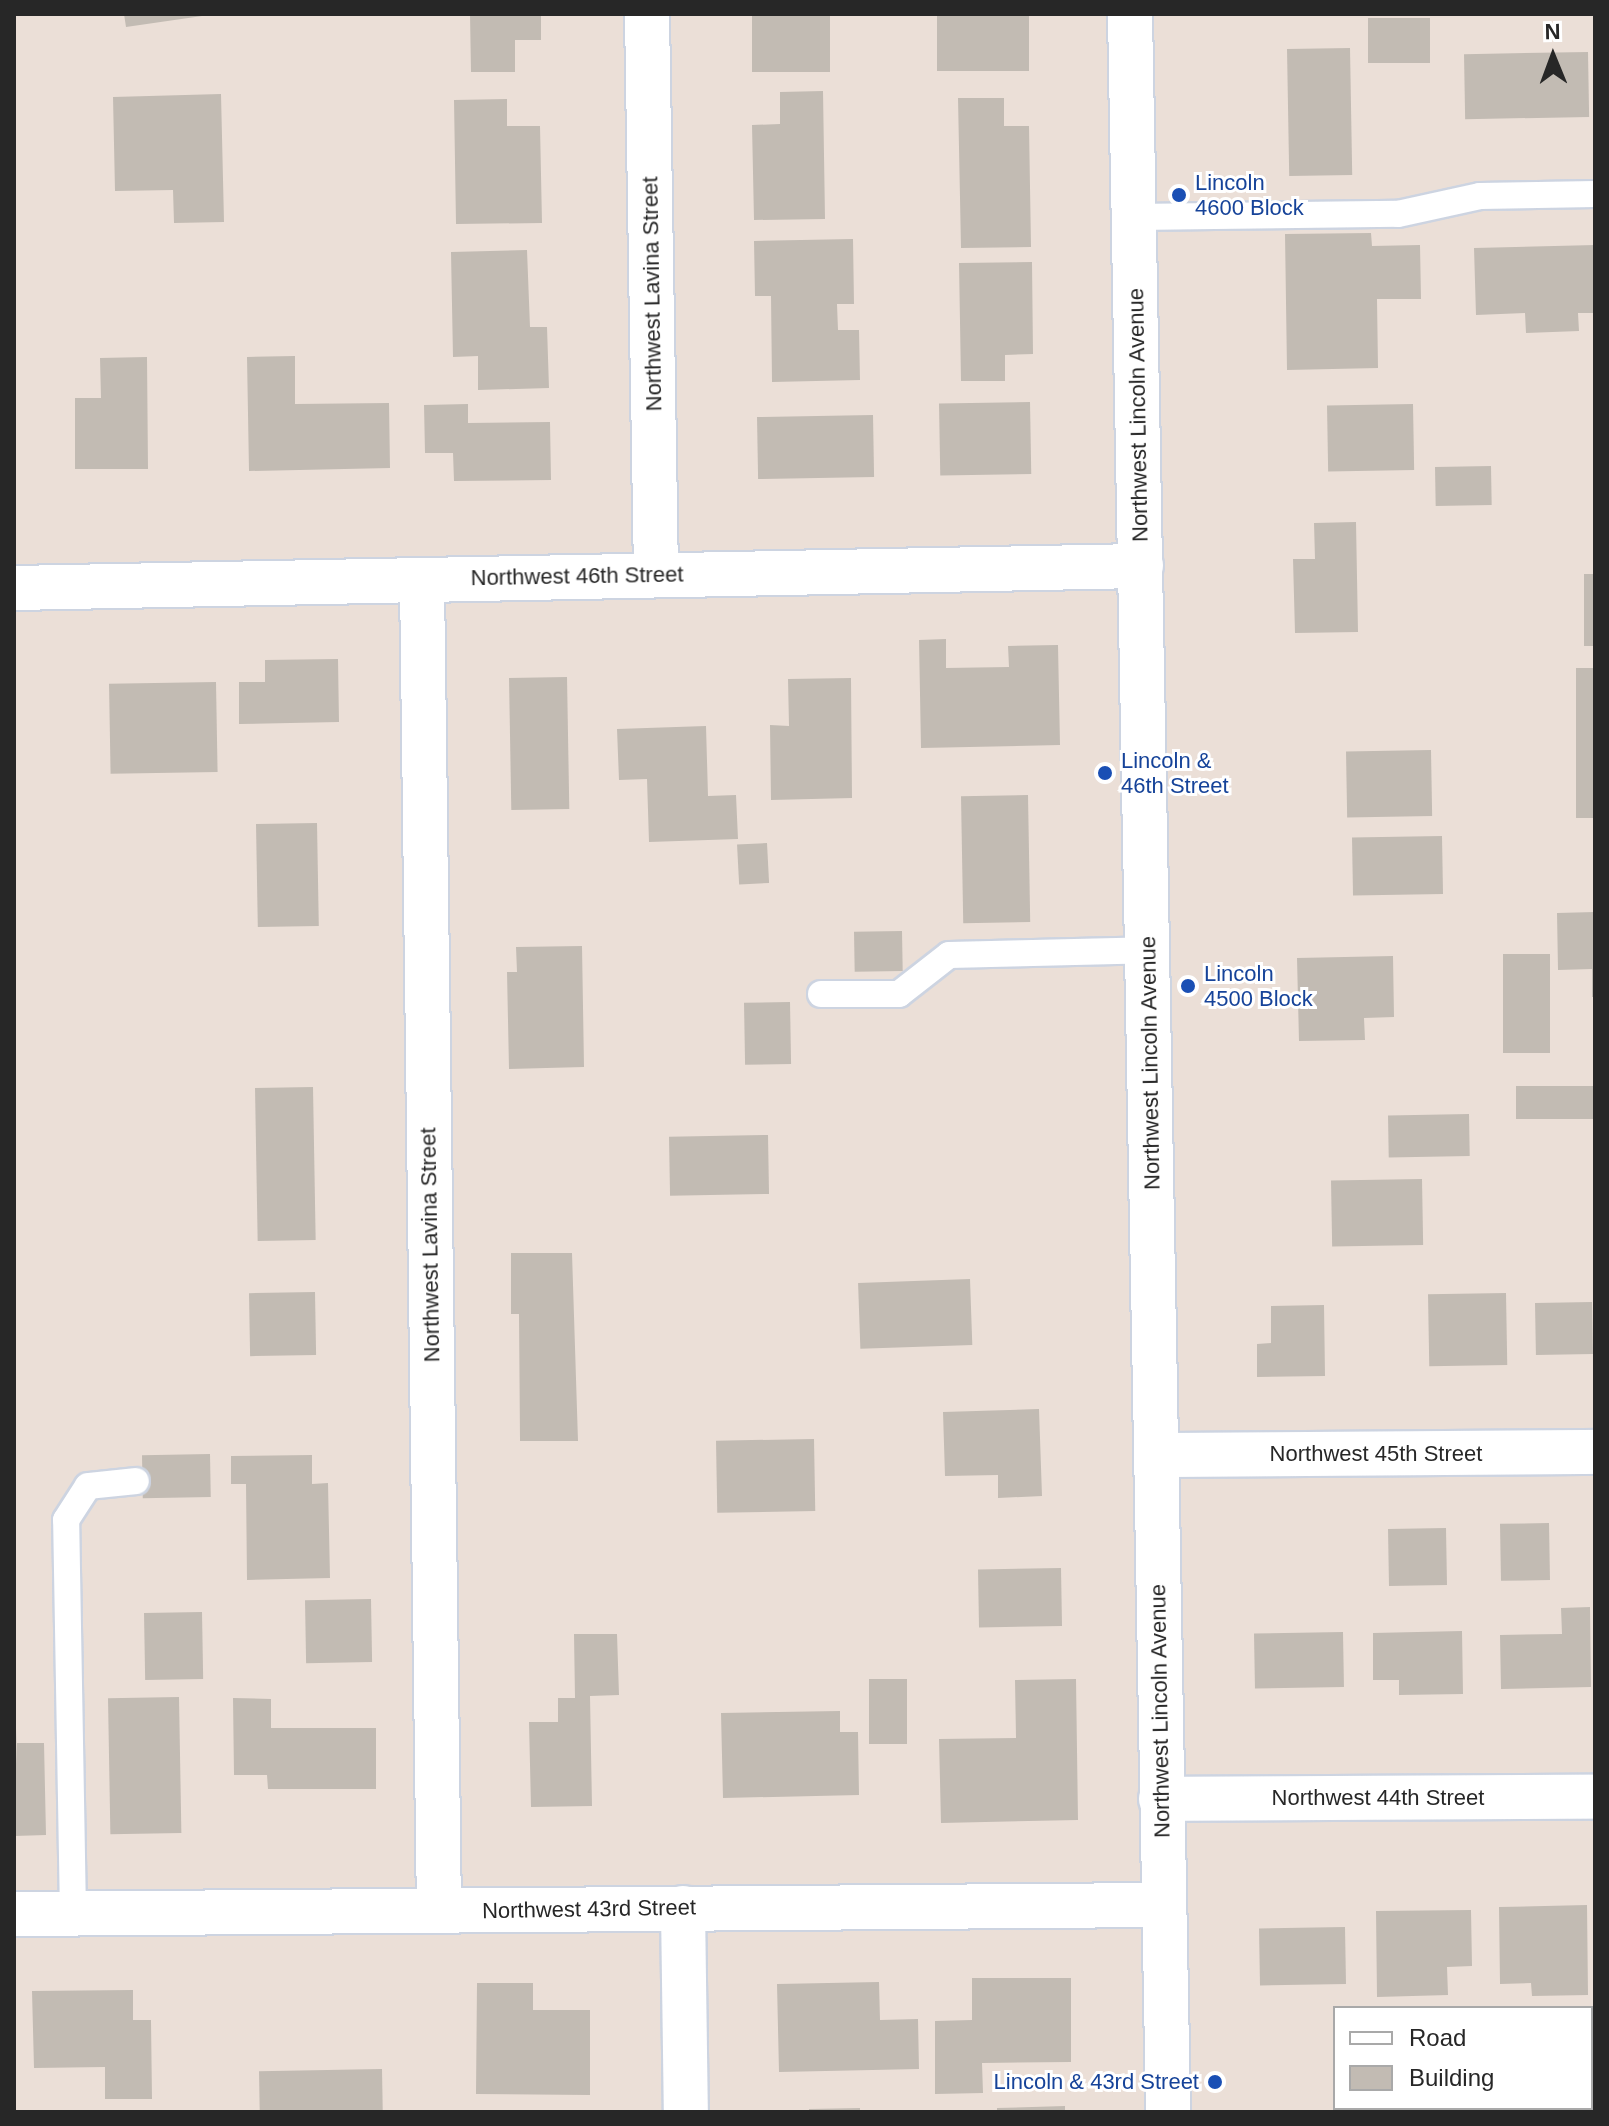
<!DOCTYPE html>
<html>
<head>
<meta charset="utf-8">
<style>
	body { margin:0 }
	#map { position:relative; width:1609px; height:2126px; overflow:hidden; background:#ebdfd7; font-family:Helvetica,sans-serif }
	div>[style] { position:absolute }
	.building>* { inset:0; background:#c2bbb3; transform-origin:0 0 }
	.roads { filter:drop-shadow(2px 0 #cdd4e1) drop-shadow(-2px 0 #cdd4e1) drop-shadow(0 2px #cdd4e1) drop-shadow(0 -2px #cdd4e1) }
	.lane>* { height:26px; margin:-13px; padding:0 13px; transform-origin:13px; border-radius:13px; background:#fff }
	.street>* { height:44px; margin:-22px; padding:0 22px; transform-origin:22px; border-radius:22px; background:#fff }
	.secondary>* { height:44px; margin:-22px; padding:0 22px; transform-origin:22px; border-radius:22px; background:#fff }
	.dots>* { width:22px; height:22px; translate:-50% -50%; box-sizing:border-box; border:4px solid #fff; border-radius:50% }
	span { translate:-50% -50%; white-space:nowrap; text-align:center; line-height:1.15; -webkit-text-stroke:6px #fff; paint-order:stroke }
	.transit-label { font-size:22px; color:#164399 }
	.left { translate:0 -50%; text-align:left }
	.right { translate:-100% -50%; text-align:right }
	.street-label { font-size:22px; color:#272727 }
	.frame { position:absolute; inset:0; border:16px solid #272727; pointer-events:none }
	.legend { position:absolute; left:1333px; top:2006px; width:260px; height:104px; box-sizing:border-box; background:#fff; border:2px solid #a9a9a9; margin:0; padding:10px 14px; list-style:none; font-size:24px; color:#272727 }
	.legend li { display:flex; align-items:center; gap:16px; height:40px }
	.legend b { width:40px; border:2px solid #a9a9a9 }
	.north { position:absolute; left:1513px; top:16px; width:80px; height:80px; -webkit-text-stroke:6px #fff; paint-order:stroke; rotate:359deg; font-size:22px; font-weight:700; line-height:32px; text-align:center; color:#272727 }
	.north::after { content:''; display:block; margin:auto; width:28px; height:36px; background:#272727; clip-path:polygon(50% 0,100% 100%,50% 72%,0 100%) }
</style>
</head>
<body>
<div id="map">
	<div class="building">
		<div style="clip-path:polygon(124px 14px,202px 14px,202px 16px,126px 27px)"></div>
		<div style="clip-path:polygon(470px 14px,541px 14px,541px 40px,515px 40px,515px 72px,471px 72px)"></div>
		<div style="left:752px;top:14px;width:78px;height:58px"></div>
		<div style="left:937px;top:14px;width:92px;height:57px"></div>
		<div style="left:1430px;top:18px;width:45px;height:62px;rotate:90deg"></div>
		<div style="left:1350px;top:48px;width:127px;height:63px;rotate:89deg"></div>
		<div style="left:1588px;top:52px;width:65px;height:124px;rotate:89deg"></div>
		<div style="clip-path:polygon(823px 91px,825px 219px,754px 220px,752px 125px,780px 124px,780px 92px)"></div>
		<div style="clip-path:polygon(221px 94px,224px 222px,174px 223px,173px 190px,115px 191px,113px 97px)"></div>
		<div style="clip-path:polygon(958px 98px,1004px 98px,1004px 126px,1029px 126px,1031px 247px,961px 248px)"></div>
		<div style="clip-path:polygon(507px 99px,507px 126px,540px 126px,542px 223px,456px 224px,454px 100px)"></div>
		<div style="clip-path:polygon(1371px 233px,1372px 246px,1420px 245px,1421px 299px,1377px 299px,1378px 368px,1287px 370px,1285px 234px)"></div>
		<div style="clip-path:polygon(853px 239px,854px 304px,837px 304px,838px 330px,859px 330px,860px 380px,772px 382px,771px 296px,755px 296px,754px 241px)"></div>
		<div style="clip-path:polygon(1595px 245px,1595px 313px,1578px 313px,1579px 331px,1526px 333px,1525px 313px,1476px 315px,1474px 248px)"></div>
		<div style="clip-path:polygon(527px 250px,530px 327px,547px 327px,549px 388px,478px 390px,478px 356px,453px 357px,451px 252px)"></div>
		<div style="clip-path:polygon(1032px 262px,1033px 354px,1005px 355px,1005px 381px,961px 381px,959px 263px)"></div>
		<div style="clip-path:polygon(295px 356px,295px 404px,389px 403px,390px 468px,249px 471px,247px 357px)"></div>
		<div style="clip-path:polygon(147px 357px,148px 469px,75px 469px,75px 398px,101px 398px,100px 358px)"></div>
		<div style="left:1030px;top:402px;width:72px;height:91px;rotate:89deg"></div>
		<div style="clip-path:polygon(468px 404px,468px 423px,550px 422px,551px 480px,454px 481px,453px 453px,425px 453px,424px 405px)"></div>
		<div style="left:1413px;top:404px;width:66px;height:86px;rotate:89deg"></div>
		<div style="left:873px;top:415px;width:62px;height:116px;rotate:89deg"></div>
		<div style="left:1491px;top:466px;width:39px;height:56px;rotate:89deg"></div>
		<div style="clip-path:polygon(1356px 522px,1358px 632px,1295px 633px,1293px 559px,1315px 559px,1314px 523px)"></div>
		<div style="left:1584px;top:574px;width:11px;height:72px"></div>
		<div style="clip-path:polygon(946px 639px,946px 668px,1009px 667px,1008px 646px,1058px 645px,1060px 745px,921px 748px,919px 640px)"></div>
		<div style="clip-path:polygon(338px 659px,339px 722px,239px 724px,239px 682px,265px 682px,265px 660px)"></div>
		<div style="left:1576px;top:668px;width:19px;height:150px"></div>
		<div style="left:567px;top:677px;width:132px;height:58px;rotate:89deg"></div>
		<div style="clip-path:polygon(851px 678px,852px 798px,771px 800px,770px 725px,789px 726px,788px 679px)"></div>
		<div style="left:216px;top:682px;width:90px;height:107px;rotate:89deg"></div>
		<div style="clip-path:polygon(706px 726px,708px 796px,736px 795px,738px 839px,649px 842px,647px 779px,619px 780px,617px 729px)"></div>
		<div style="left:1431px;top:750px;width:66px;height:85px;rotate:89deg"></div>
		<div style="left:1028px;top:795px;width:127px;height:67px;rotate:89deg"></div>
		<div style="left:317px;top:823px;width:103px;height:61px;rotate:89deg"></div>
		<div style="left:1442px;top:836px;width:58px;height:90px;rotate:89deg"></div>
		<div style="left:767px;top:843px;width:40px;height:30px;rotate:87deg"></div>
		<div style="clip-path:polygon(1595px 912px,1595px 997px,1592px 997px,1592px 969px,1558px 970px,1557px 913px)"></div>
		<div style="left:902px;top:931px;width:40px;height:48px;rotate:89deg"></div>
		<div style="clip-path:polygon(582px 946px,584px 1067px,509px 1069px,507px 972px,517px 972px,516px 947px)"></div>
		<div style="left:1503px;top:954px;width:47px;height:99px"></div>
		<div style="clip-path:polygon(1393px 956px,1394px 1017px,1364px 1018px,1365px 1040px,1299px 1041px,1297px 958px)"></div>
		<div style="left:790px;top:1002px;width:62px;height:46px;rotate:89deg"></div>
		<div style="left:1595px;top:1086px;width:33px;height:79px;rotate:90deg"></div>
		<div style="left:313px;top:1087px;width:153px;height:58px;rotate:89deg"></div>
		<div style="left:1469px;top:1114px;width:42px;height:81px;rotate:89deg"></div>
		<div style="left:768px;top:1135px;width:59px;height:99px;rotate:89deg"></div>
		<div style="left:1422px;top:1179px;width:66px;height:91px;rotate:89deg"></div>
		<div style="clip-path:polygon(511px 1253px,572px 1253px,578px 1441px,520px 1441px,519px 1314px,511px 1314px)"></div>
		<div style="left:970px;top:1279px;width:66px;height:112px;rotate:88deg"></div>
		<div style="left:315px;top:1292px;width:63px;height:66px;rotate:89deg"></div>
		<div style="left:1506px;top:1293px;width:72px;height:78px;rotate:89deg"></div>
		<div style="left:1592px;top:1302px;width:52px;height:57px;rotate:89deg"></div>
		<div style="clip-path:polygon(1324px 1305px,1325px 1376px,1257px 1377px,1257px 1344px,1271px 1343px,1271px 1306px)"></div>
		<div style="clip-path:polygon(1039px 1409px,1042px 1496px,998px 1498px,998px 1475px,945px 1476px,943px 1412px)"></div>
		<div style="left:814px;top:1439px;width:72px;height:98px;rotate:89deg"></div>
		<div style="left:210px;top:1454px;width:43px;height:68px;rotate:89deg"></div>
		<div style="clip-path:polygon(312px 1455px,312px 1484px,328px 1483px,330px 1578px,247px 1580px,246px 1484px,231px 1484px,231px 1456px)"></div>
		<div style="left:1549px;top:1523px;width:57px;height:49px;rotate:89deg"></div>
		<div style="left:1446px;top:1528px;width:57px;height:58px;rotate:89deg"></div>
		<div style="left:1061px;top:1568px;width:58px;height:83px;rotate:89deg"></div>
		<div style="left:371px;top:1599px;width:63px;height:66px;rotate:89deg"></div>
		<div style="clip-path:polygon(1590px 1607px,1591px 1687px,1501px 1689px,1500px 1635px,1562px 1634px,1561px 1608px)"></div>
		<div style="left:202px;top:1612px;width:67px;height:58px;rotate:89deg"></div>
		<div style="clip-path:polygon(1462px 1631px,1463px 1694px,1399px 1695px,1399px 1680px,1373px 1680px,1373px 1633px)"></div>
		<div style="left:1343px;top:1632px;width:55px;height:89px;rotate:89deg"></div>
		<div style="clip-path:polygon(574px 1634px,617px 1634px,619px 1695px,590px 1696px,592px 1806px,531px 1807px,529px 1722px,558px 1722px,558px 1698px,575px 1698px)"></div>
		<div style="left:869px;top:1679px;width:38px;height:65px"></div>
		<div style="clip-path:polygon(1076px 1679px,1078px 1820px,941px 1823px,939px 1739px,1016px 1738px,1015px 1680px)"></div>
		<div style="left:179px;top:1697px;width:136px;height:71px;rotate:89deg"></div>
		<div style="clip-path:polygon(233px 1698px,271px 1699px,271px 1728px,376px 1728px,376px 1789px,268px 1789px,267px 1775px,234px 1775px)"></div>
		<div style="clip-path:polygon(840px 1711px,840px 1732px,858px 1732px,859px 1795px,723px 1798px,721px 1713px)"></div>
		<div style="clip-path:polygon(17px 1728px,17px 1743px,44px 1743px,46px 1835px,14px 1836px)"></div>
		<div style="clip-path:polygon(1587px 1905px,1588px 1995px,1532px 1996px,1531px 1983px,1500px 1984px,1499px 1907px)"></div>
		<div style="clip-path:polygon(1471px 1910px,1472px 1966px,1447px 1967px,1448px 1995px,1377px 1997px,1376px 1911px)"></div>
		<div style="left:1345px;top:1927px;width:57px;height:86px;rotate:89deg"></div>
		<div style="clip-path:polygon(972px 1978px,1071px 1978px,1071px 2062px,982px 2063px,983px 2093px,935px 2094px,935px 2021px,972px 2020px)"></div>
		<div style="clip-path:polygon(879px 1982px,880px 2020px,918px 2019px,919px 2069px,779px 2072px,777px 1984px)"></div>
		<div style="clip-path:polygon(477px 1983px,533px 1983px,533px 2010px,590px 2010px,590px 2095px,476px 2094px)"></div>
		<div style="clip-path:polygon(133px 1990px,133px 2020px,151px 2020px,152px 2099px,105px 2099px,105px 2067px,34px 2068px,32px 1991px)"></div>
		<div style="left:382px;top:2069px;width:43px;height:123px;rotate:89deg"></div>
		<div style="clip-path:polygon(1065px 2106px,1065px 2112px,997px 2112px,997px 2108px)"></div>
		<div style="clip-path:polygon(860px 2108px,860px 2112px,809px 2112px,809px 2109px)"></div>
	</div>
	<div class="roads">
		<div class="lane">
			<div style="left:1134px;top:217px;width:264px;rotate:-0.7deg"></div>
			<div style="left:1398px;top:214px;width:84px;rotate:-12.4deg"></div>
			<div style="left:1480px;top:196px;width:115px;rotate:-1deg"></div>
			<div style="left:821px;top:994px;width:78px"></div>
			<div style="left:899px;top:994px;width:63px;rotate:-38deg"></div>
			<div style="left:949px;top:955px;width:199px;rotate:-1.4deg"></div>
			<div style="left:73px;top:1914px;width:394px;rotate:-91deg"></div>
			<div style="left:66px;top:1520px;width:40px;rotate:-57.1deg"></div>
			<div style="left:88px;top:1486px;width:48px;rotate:-5.9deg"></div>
		</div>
		<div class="street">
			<div style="left:647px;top:14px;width:560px;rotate:89.08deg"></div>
			<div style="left:422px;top:580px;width:1330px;rotate:89.27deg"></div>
			<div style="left:14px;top:588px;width:1127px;rotate:-1.12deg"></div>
			<div style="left:1157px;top:1455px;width:438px;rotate:-0.4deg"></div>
			<div style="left:1161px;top:1799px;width:434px;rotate:-0.3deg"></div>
			<div style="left:683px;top:1908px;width:204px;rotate:89.2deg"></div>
			<div style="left:14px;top:1914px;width:1150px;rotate:-0.45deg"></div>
		</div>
		<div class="secondary">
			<div style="left:1130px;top:14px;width:2098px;rotate:88.96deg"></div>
		</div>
	</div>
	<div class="dots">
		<div style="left:1179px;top:195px;background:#1a4fb4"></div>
		<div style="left:1105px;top:773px;background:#1a4fb4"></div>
		<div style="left:1188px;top:986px;background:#1a4fb4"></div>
		<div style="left:1215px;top:2082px;background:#1a4fb4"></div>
	</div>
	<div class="transit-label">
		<span class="left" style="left:1195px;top:195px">Lincoln<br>4600 Block</span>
		<span class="left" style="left:1121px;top:773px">Lincoln &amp;<br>46th Street</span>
		<span class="left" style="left:1204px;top:986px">Lincoln<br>4500 Block</span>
		<span class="right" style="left:1199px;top:2082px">Lincoln &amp; 43rd Street</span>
	</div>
	<div class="street-label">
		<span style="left:652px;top:294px;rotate:-91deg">Northwest Lavina Street</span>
		<span style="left:1138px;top:415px;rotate:-91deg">Northwest Lincoln Avenue</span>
		<span style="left:577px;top:576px;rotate:-1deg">Northwest 46th Street</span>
		<span style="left:1150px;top:1063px;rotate:-91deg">Northwest Lincoln Avenue</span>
		<span style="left:430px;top:1245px;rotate:-91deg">Northwest Lavina Street</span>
		<span style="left:1376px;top:1454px">Northwest 45th Street</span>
		<span style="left:1160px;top:1711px;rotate:-91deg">Northwest Lincoln Avenue</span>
		<span style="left:1378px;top:1798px">Northwest 44th Street</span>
		<span style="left:589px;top:1909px;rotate:-1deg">Northwest 43rd Street</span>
	</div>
	<div class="frame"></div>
	<ul class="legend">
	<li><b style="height:10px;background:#fff"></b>Road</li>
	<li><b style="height:22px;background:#c2bbb3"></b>Building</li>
	</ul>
	<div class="north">N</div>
</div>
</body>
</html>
